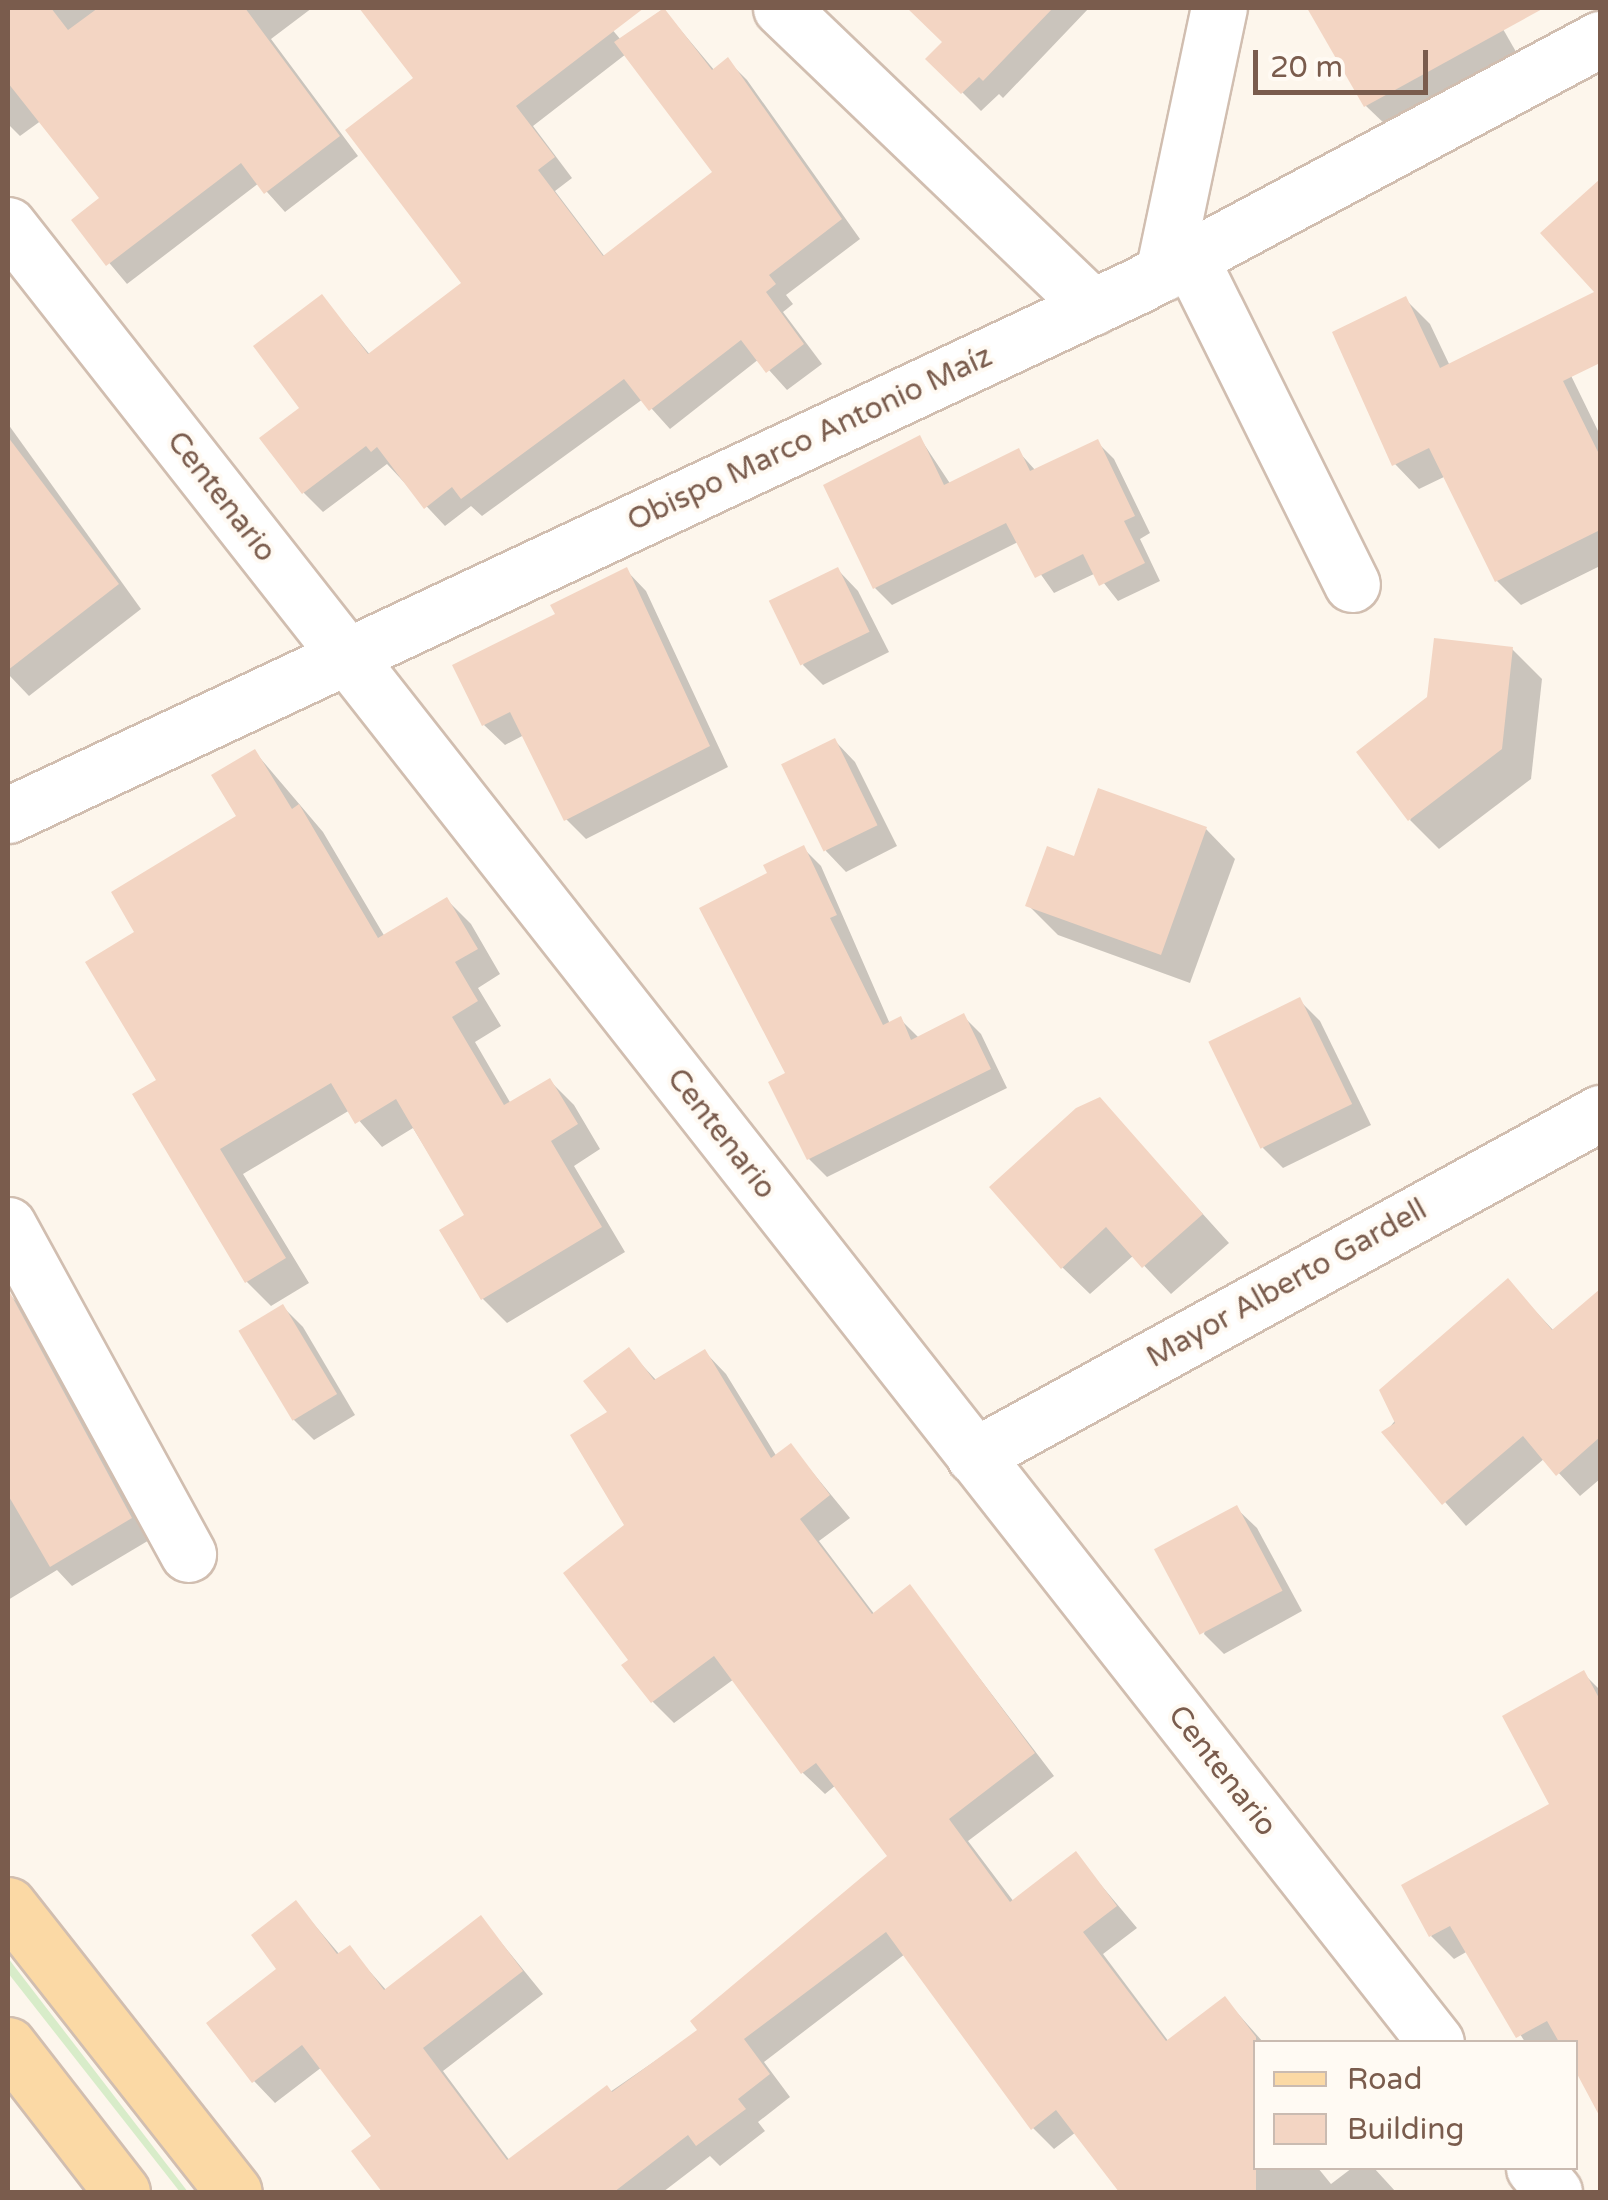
<!DOCTYPE html>
<html>
<head>
<meta charset="utf-8">
<style>
	body { margin:0 }
	#map { position:relative; width:1608px; height:2200px; overflow:hidden; background:#fdf6ec; font-family:"Varela Round",sans-serif }
	div>[style] { position:absolute }
	.green>* { inset:0; background:#d8ecc9 }
	.shadow>* { inset:0; background:#0003 }
	.building>* { inset:0; background:#f3d5c3; transform-origin:0 0 }
	.roads { filter:drop-shadow(2px 0 #d1beb0) drop-shadow(-2px 0 #d1beb0) drop-shadow(0 2px #d1beb0) drop-shadow(0 -2px #d1beb0) }
	.street>* { height:55px; margin:-27.5px; padding:0 27.5px; transform-origin:27.5px; border-radius:27.5px; background:#fff }
	.primary>* { height:55px; margin:-27.5px; padding:0 27.5px; transform-origin:27.5px; border-radius:27.5px; background:#fbd9a5 }
	span { translate:-50% -50%; white-space:nowrap; text-align:center; line-height:1.15; -webkit-text-stroke:8px #fffaf3; paint-order:stroke }
	.street-label { font-size:30px; color:#7a5c4d }
	.frame { position:absolute; inset:0; border:10px solid #7a5c4d; pointer-events:none }
	.legend { position:absolute; left:1253px; top:2040px; width:325px; height:130px; box-sizing:border-box; background:#fffaf3; border:2px solid #cabbb1; margin:0; padding:12px 18px; list-style:none; font-size:30px; color:#7a5c4d }
	.legend li { display:flex; align-items:center; gap:20px; height:50px }
	.legend b { width:50px; border:2px solid #cabbb1 }
	.scale { position:absolute; left:1253px; top:50px; width:175px; height:45px; box-sizing:border-box; border:5px solid #7a5c4d; border-top:0; padding-left:12px; font-size:30px; line-height:35px; white-space:nowrap; color:#7a5c4d; -webkit-text-stroke:8px #fffaf3; paint-order:stroke }
</style>
</head>
<body>
<div id="map">
	<div class="green">
		<div style="clip-path:polygon(8px 1958px,188px 2192px,180px 2192px,8px 1973px)"></div>
	</div>
	<div class="shadow">
		<div style="clip-path:polygon(8px 8px,312px 8px,271px 39px,358px 156px,285px 212px,259px 183px,127px 284px,74px 221px,103px 199px,42px 120px,20px 136px,8px 124px)"></div>
		<div style="clip-path:polygon(evenodd,362px 8px,594px 8px,621px 40px,663px 9px,715px 71px,728px 61px,747px 80px,860px 239px,786px 295px,793px 304px,783px 312px,822px 364px,787px 390px,759px 359px,670px 429px,643px 399px,482px 516px,471px 506px,445px 526px,387px 464px,323px 512px,304px 493px,302px 408px,322px 297px,371px 356px,465px 283px,416px 79px,362px 8px,626px 54px,716px 173px,605px 257px,555px 191px,572px 178px,533px 126px,626px 54px)"></div>
		<div style="clip-path:polygon(913px 8px,1089px 8px,1003px 98px,999px 94px,981px 111px,929px 59px,945px 42px)"></div>
		<div style="clip-path:polygon(1309px 8px,1491px 8px,1519px 57px,1389px 128px,1366px 106px)"></div>
		<div style="clip-path:polygon(1600px 183px,1600px 352px,1563px 310px,1598px 293px,1544px 233px)"></div>
		<div style="clip-path:polygon(1405px 299px,1430px 324px,1450px 366px,1558px 349px,1600px 435px,1600px 566px,1521px 605px,1497px 581px,1446px 476px,1419px 489px,1395px 464px)"></div>
		<div style="clip-path:polygon(8px 424px,141px 609px,29px 696px,8px 674px)"></div>
		<div style="clip-path:polygon(920px 438px,951px 485px,1018px 451px,1036px 471px,1097px 442px,1114px 459px,1150px 533px,1140px 539px,1160px 581px,1118px 601px,1096px 573px,1054px 593px,1018px 542px,892px 605px,875px 588px)"></div>
		<div style="clip-path:polygon(626px 570px,646px 591px,728px 767px,586px 839px,566px 819px,524px 735px,505px 745px,484px 725px,558px 615px)"></div>
		<div style="clip-path:polygon(838px 570px,858px 591px,889px 652px,823px 685px,803px 665px)"></div>
		<div style="clip-path:polygon(1512px 649px,1542px 679px,1531px 779px,1439px 849px,1410px 820px)"></div>
		<div style="clip-path:polygon(835px 741px,855px 762px,897px 846px,846px 872px,826px 851px)"></div>
		<div style="clip-path:polygon(255px 752px,323px 832px,385px 937px,447px 900px,471px 924px,500px 974px,478px 988px,501px 1026px,475px 1042px,511px 1104px,550px 1081px,574px 1105px,600px 1149px,574px 1166px,625px 1252px,507px 1323px,483px 1299px,467px 1216px,413px 1128px,382px 1147px,350px 1110px,243px 1174px,309px 1283px,271px 1306px,247px 1282px,159px 1080px,137px 933px,239px 817px)"></div>
		<div style="clip-path:polygon(1206px 829px,1235px 859px,1190px 983px,1058px 935px,1028px 905px,1076px 859px)"></div>
		<div style="clip-path:polygon(803px 848px,821px 866px,890px 1024px,900px 1019px,919px 1038px,963px 1016px,981px 1034px,1007px 1088px,827px 1177px,809px 1159px,789px 1074px,771px 874px)"></div>
		<div style="clip-path:polygon(1299px 1000px,1320px 1021px,1371px 1125px,1283px 1168px,1263px 1148px)"></div>
		<div style="clip-path:polygon(1100px 1100px,1229px 1243px,1171px 1294px,1134px 1255px,1090px 1294px,1062px 1267px)"></div>
		<div style="clip-path:polygon(1508px 1282px,1554px 1331px,1600px 1292px,1600px 1479px,1580px 1496px,1545px 1458px,1466px 1526px,1385px 1433px)"></div>
		<div style="clip-path:polygon(8px 1293px,28px 1313px,151px 1539px,72px 1586px,57px 1570px,8px 1600px)"></div>
		<div style="clip-path:polygon(283px 1307px,303px 1327px,355px 1415px,314px 1440px,294px 1420px,242px 1332px)"></div>
		<div style="clip-path:polygon(629px 1351px,657px 1381px,705px 1352px,726px 1374px,777px 1457px,791px 1446px,850px 1518px,819px 1541px,875px 1615px,910px 1587px,1054px 1776px,968px 1841px,1014px 1902px,1075px 1854px,1137px 1928px,1103px 1954px,1169px 2042px,1225px 1999px,1263px 2042px,1256px 2042px,1256px 2168px,1318px 2168px,1331px 2184px,1352px 2168px,1374px 2168px,1396px 2192px,1122px 2192px,1076px 2132px,1054px 2149px,1033px 2128px,905px 1954px,764px 2062px,790px 2097px,758px 2122px,765px 2131px,720px 2166px,710px 2156px,663px 2192px,385px 2192px,354px 2152px,375px 2137px,322px 2067px,275px 2103px,254px 2081px,296px 1903px,340px 1955px,349px 1948px,387px 1991px,481px 1918px,543px 1994px,443px 2071px,510px 2161px,700px 2030px,891px 1857px,836px 1785px,825px 1794px,803px 1773px,734px 1679px,674px 1723px,652px 1701px,632px 1660px,627px 1526px,611px 1413px)"></div>
		<div style="clip-path:polygon(1236px 1508px,1257px 1528px,1302px 1611px,1224px 1654px,1204px 1634px)"></div>
		<div style="clip-path:polygon(1583px 1673px,1600px 1690px,1600px 2096px,1576px 2067px,1576px 2042px,1525px 2042px,1468px 1951px,1454px 1959px,1431px 1936px,1553px 1805px)"></div>
	</div>
	<div class="building">
		<div style="clip-path:polygon(8px 8px,51px 8px,68px 30px,98px 8px,245px 8px,340px 136px,264px 194px,241px 163px,106px 266px,71px 220px,99px 198px,8px 83px)"></div>
		<div style="clip-path:polygon(359px 8px,644px 8px,516px 106px,555px 157px,538px 170px,603px 256px,712px 172px,614px 42px,664px 8px,712px 70px,728px 57px,842px 219px,769px 275px,776px 284px,766px 292px,804px 344px,766px 373px,741px 340px,649px 411px,624px 379px,461px 499px,452px 487px,424px 509px,377px 447px,371px 452px,366px 446px,302px 494px,259px 438px,299px 408px,253px 346px,322px 294px,368px 354px,461px 283px,345px 130px,413px 78px)"></div>
		<div style="clip-path:polygon(907px 8px,1053px 8px,983px 81px,979px 77px,961px 94px,925px 59px,942px 42px)"></div>
		<div style="clip-path:polygon(1307px 8px,1544px 8px,1364px 107px)"></div>
		<div style="clip-path:polygon(1600px 179px,1600px 363px,1563px 381px,1600px 456px,1600px 530px,1495px 582px,1429px 448px,1392px 466px,1332px 332px,1406px 296px,1440px 368px,1594px 292px,1540px 233px)"></div>
		<div style="clip-path:polygon(920px 435px,944px 485px,1019px 448px,1030px 471px,1098px 439px,1135px 516px,1124px 521px,1145px 563px,1099px 586px,1083px 554px,1035px 578px,1006px 523px,873px 589px,823px 485px)"></div>
		<div style="clip-path:polygon(8px 437px,119px 584px,8px 670px)"></div>
		<div style="clip-path:polygon(627px 567px,710px 746px,564px 821px,510px 712px,482px 726px,452px 665px,555px 614px,550px 605px)"></div>
		<div style="left:838px;top:567px;width:72px;height:77px;rotate:64deg"></div>
		<div style="clip-path:polygon(1434px 638px,1513px 647px,1502px 749px,1408px 821px,1356px 752px,1427px 697px)"></div>
		<div style="left:835px;top:738px;width:97px;height:60px;rotate:64deg"></div>
		<div style="clip-path:polygon(255px 749px,292px 809px,299px 804px,378px 938px,447px 897px,478px 949px,455px 962px,478px 1001px,452px 1017px,504px 1105px,550px 1078px,578px 1124px,551px 1141px,602px 1227px,481px 1300px,439px 1230px,464px 1215px,396px 1099px,355px 1124px,331px 1083px,220px 1149px,286px 1258px,245px 1283px,132px 1094px,156px 1080px,85px 962px,134px 932px,111px 892px,236px 816px,211px 775px)"></div>
		<div style="clip-path:polygon(1098px 788px,1207px 827px,1161px 955px,1025px 906px,1047px 846px,1074px 856px)"></div>
		<div style="clip-path:polygon(804px 845px,837px 915px,830px 918px,883px 1025px,901px 1016px,911px 1040px,964px 1013px,991px 1069px,807px 1160px,768px 1082px,785px 1073px,699px 908px,767px 873px,763px 865px)"></div>
		<div style="left:1300px;top:997px;width:119px;height:102px;rotate:64deg"></div>
		<div style="clip-path:polygon(1100px 1097px,1203px 1214px,1142px 1268px,1106px 1227px,1061px 1269px,989px 1187px,1076px 1108px)"></div>
		<div style="clip-path:polygon(1508px 1278px,1552px 1330px,1600px 1289px,1600px 1437px,1556px 1476px,1523px 1436px,1442px 1505px,1381px 1432px,1395px 1423px,1379px 1390px)"></div>
		<div style="clip-path:polygon(8px 1289px,132px 1518px,50px 1567px,8px 1495px)"></div>
		<div style="left:283px;top:1304px;width:105px;height:52px;rotate:59deg"></div>
		<div style="clip-path:polygon(629px 1347px,654px 1380px,705px 1349px,771px 1458px,791px 1443px,830px 1495px,800px 1519px,872px 1614px,910px 1584px,1035px 1753px,949px 1819px,1010px 1902px,1076px 1851px,1117px 1906px,1083px 1932px,1166px 2041px,1225px 1996px,1256px 2037px,1256px 2192px,1119px 2192px,1056px 2110px,1031px 2130px,886px 1932px,744px 2039px,770px 2074px,738px 2099px,746px 2109px,696px 2146px,688px 2135px,614px 2192px,382px 2192px,351px 2151px,371px 2136px,302px 2045px,252px 2083px,206px 2023px,276px 1969px,251px 1935px,296px 1900px,337px 1954px,350px 1945px,384px 1990px,481px 1915px,523px 1971px,423px 2048px,507px 2160px,607px 2085px,612px 2092px,697px 2030px,690px 2021px,887px 1856px,816px 1763px,801px 1774px,714px 1656px,651px 1703px,621px 1665px,628px 1660px,563px 1573px,624px 1525px,570px 1435px,607px 1412px,583px 1381px)"></div>
		<div style="left:1237px;top:1505px;width:97px;height:94px;rotate:62deg"></div>
		<div style="clip-path:polygon(1584px 1670px,1600px 1700px,1600px 2117px,1576px 2072px,1576px 2042px,1559px 2042px,1547px 2021px,1516px 2038px,1450px 1926px,1429px 1937px,1401px 1885px,1549px 1804px,1502px 1716px)"></div>
	</div>
	<div class="roads">
		<div class="street">
			<div style="left:781px;top:8px;width:432px;rotate:43.8deg"></div>
			<div style="left:8px;top:225px;width:2311px;rotate:51.84deg"></div>
			<div style="left:1190px;top:258px;width:364px;rotate:63.6deg"></div>
			<div style="left:1163px;top:273px;width:271px;rotate:-78.1deg"></div>
			<div style="left:8px;top:815px;width:1247px;rotate:-25.11deg"></div>
			<div style="left:1137px;top:286px;width:525px;rotate:-28.08deg"></div>
			<div style="left:8px;top:1225px;width:375px;rotate:61.3deg"></div>
			<div style="left:974px;top:1456px;width:714px;rotate:-28.72deg"></div>
			<div style="left:1534px;top:2168px;width:31px;rotate:50deg"></div>
		</div>
		<div class="primary">
			<div style="left:8px;top:1905px;width:365px;rotate:51.8deg"></div>
			<div style="left:8px;top:2045px;width:186px;rotate:52.2deg"></div>
		</div>
	</div>
	<div class="street-label">
		<span style="left:810px;top:439px;rotate:-25deg">Obispo Marco Antonio Maíz</span>
		<span style="left:221px;top:497px;rotate:52deg">Centenario</span>
		<span style="left:721px;top:1134px;rotate:52deg">Centenario</span>
		<span style="left:1287px;top:1284px;rotate:-29deg">Mayor Alberto Gardell</span>
		<span style="left:1222px;top:1771px;rotate:52deg">Centenario</span>
	</div>
	<div class="frame"></div>
	<ul class="legend">
	<li><b style="height:12px;background:#fbd9a5"></b>Road</li>
	<li><b style="height:28px;background:#f3d5c3"></b>Building</li>
	</ul>
	<div class="scale">20 m</div>
</div>
</body>
</html>
